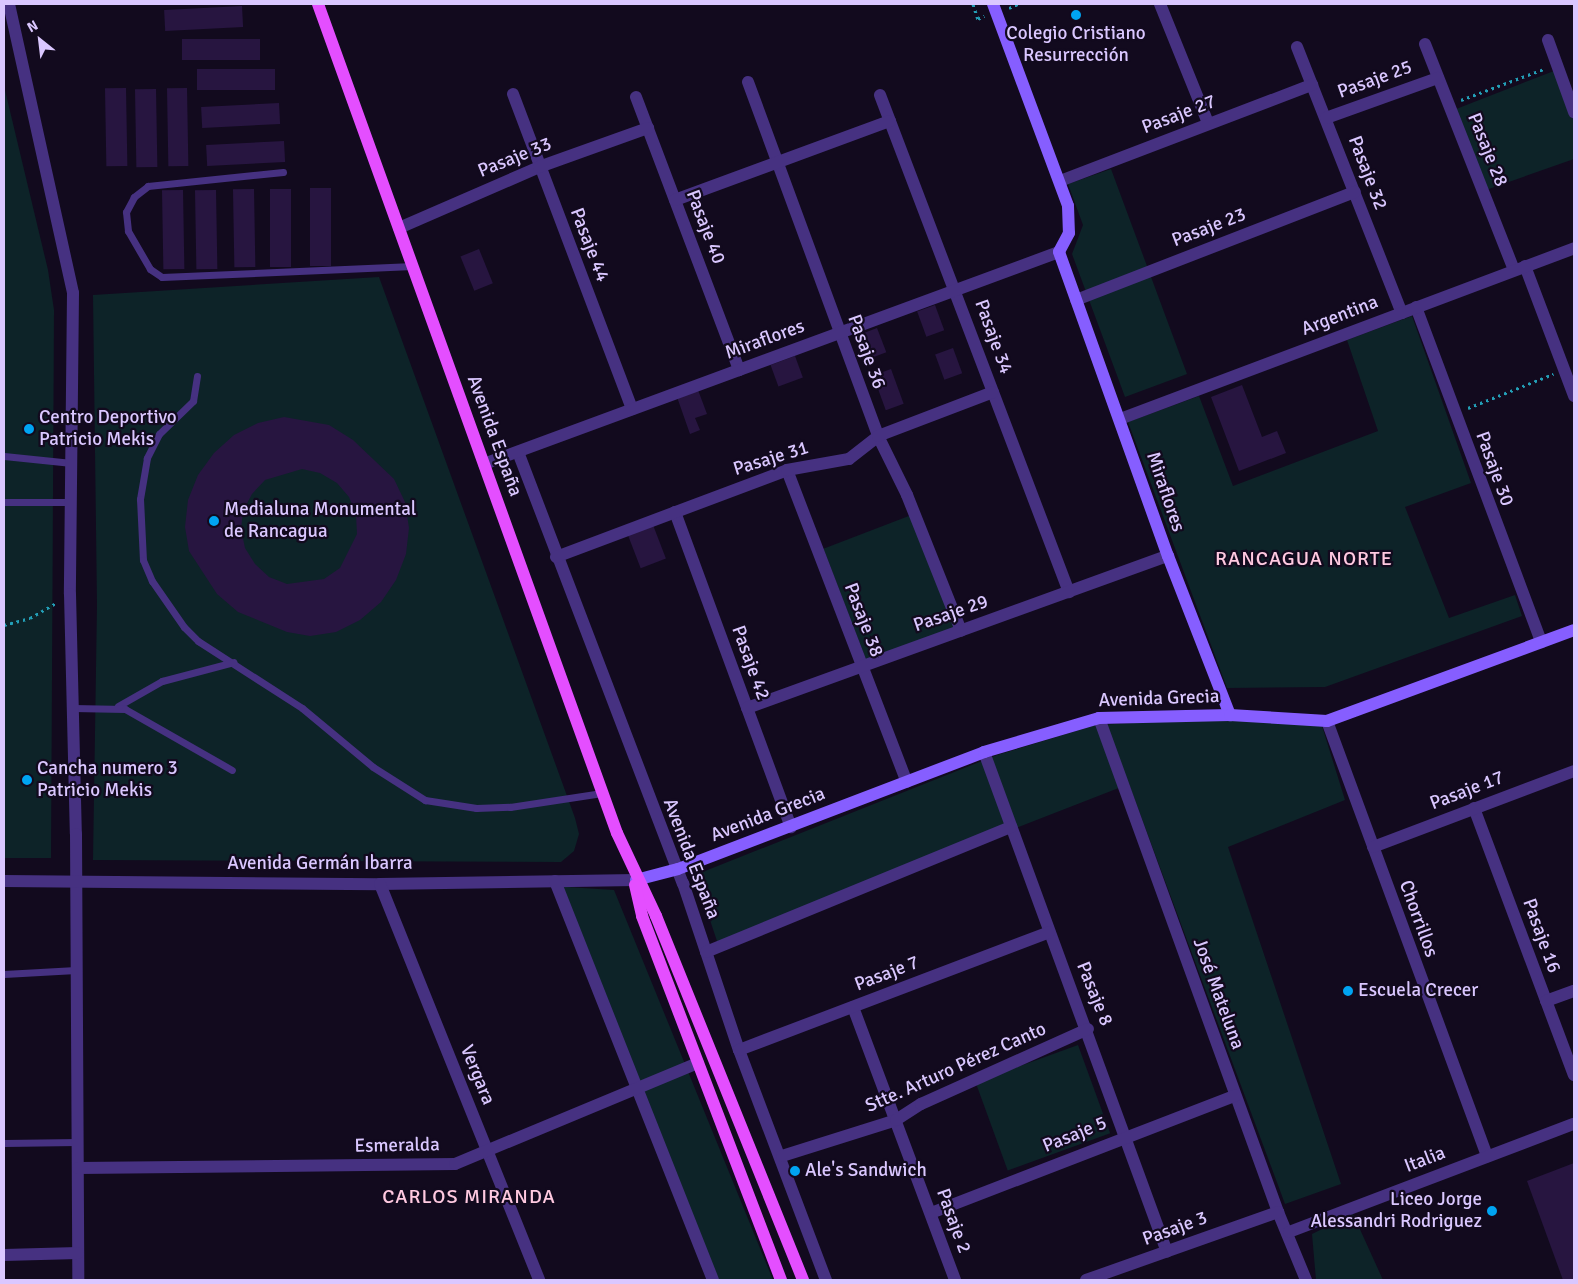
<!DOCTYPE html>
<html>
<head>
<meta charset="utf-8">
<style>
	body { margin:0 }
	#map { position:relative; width:1578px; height:1284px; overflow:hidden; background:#120a1e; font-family:Signika,sans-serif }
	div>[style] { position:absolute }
	.green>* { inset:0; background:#0d2328; transform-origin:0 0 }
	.building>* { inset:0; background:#271540; transform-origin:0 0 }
	.path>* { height:3px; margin-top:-1.5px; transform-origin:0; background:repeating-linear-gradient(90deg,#239fb7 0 2.5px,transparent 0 6.5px) }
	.lane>* { height:7px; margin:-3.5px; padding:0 3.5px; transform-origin:3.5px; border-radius:3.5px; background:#463181 }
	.street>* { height:12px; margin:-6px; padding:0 6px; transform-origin:6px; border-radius:6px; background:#463181 }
	.secondary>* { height:12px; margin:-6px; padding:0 6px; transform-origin:6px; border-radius:6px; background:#865eff }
	.primary>* { height:12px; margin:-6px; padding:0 6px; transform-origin:6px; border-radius:6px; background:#e44eff }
	.dots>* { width:14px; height:14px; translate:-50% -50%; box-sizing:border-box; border:2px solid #120a1e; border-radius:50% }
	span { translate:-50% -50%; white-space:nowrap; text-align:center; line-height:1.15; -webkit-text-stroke:4.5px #120a1e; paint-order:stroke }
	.poi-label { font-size:19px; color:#dac7ff }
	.left { translate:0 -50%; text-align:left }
	.right { translate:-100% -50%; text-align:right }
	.street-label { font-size:19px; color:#dac7ff }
	.neighbourhood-label { font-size:20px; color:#ffc9e0; letter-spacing:1px }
	.frame { position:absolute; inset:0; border:5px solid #dac7ff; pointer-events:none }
	.north { position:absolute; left:15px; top:15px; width:50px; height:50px; -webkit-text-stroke:4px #120a1e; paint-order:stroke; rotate:331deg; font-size:14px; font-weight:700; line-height:20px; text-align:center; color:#dac7ff }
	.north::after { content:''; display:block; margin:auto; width:18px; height:22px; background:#dac7ff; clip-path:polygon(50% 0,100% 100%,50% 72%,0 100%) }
</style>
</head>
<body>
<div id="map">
	<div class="green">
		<div style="clip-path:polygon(1559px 69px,1574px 112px,1574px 159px,1483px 191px,1451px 111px)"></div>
		<div style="clip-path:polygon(4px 86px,48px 270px,54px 310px,51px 858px,4px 858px)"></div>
		<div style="clip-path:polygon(1111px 169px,1187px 374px,1125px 397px,1072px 254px,1083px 225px,1068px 184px)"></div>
		<div style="clip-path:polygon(379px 277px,575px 818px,579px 834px,574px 851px,561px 862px,93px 860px,97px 605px,93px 295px)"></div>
		<div style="clip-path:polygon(1412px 316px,1471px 483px,1405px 507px,1449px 618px,1515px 595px,1522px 616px,1325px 687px,1227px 688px,1128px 422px,1199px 396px,1233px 486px,1378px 431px,1347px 340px)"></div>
		<div style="left:914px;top:514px;width:121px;height:97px;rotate:69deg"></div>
		<div style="clip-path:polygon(1229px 718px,1322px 726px,1345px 800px,1228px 847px,1341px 1184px,1285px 1204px,1129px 784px,718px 944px,695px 875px,997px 755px,1096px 725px)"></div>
		<div style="clip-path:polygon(552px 886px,614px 890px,773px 1280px,707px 1280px)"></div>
		<div style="left:1078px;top:1045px;width:94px;height:109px;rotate:70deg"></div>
		<div style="clip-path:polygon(1353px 1214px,1383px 1280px,1316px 1280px,1312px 1234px)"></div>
	</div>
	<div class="building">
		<div style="left:242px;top:6px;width:21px;height:78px;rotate:87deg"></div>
		<div style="left:260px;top:39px;width:21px;height:78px;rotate:90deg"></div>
		<div style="left:275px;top:69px;width:21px;height:78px;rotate:90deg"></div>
		<div style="left:126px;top:88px;width:78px;height:21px;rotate:89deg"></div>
		<div style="left:187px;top:88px;width:78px;height:20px;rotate:89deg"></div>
		<div style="left:156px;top:89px;width:78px;height:21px;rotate:89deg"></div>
		<div style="left:279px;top:103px;width:21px;height:78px;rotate:87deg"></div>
		<div style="left:284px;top:141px;width:21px;height:78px;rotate:87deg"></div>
		<div style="left:310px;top:188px;width:21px;height:78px"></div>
		<div style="left:254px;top:189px;width:78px;height:21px;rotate:89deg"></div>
		<div style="left:270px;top:189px;width:21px;height:78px"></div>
		<div style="left:183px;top:190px;width:79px;height:21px;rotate:89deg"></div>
		<div style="left:216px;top:190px;width:79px;height:21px;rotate:89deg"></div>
		<div style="left:479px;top:249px;width:37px;height:20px;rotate:68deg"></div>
		<div style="left:935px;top:305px;width:27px;height:19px;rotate:70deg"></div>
		<div style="left:877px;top:328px;width:26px;height:19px;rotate:69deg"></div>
		<div style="left:953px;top:348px;width:27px;height:19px;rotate:70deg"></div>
		<div style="left:795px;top:356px;width:23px;height:26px;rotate:70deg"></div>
		<div style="left:891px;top:369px;width:37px;height:19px;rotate:70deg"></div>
		<div style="clip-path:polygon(1242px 385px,1262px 437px,1277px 431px,1286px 453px,1239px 471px,1211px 397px)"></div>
		<div style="clip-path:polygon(698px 390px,707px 414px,695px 418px,700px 430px,690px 434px,677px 397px)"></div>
		<div style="clip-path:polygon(evenodd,284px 417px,329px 425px,353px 440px,394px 479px,405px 502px,409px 528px,406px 554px,396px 580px,381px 602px,360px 620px,336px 632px,310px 636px,287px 632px,238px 612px,217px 594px,189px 551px,185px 527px,188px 500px,198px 475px,214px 453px,234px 435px,258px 423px,284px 417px,302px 469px,320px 473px,337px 483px,349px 497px,356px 515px,357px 534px,340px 568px,324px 579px,287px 584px,269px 577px,255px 564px,245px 548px,241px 529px,243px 511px,252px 494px,265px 480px,302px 469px)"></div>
		<div style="left:653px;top:525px;width:36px;height:27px;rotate:69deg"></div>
		<div style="clip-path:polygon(1574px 1163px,1574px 1280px,1563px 1280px,1527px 1181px)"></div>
	</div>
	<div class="path">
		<div style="left:973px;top:4px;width:16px;rotate:72deg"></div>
		<div style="left:978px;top:19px;width:7px;rotate:-27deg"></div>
		<div style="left:1009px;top:8px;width:10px;rotate:-24deg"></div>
		<div style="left:1461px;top:100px;width:89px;rotate:-20.5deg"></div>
		<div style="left:1468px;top:408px;width:92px;rotate:-21.8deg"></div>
		<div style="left:4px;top:625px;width:27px;rotate:-15deg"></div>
		<div style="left:30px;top:618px;width:30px;rotate:-30deg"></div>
	</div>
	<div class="lane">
		<div style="left:283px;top:172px;width:136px;rotate:174.1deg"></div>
		<div style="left:148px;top:186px;width:18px;rotate:142deg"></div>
		<div style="left:134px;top:197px;width:17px;rotate:118deg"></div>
		<div style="left:126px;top:212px;width:19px;rotate:84deg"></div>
		<div style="left:128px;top:231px;width:44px;rotate:59.9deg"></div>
		<div style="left:150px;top:269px;width:14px;rotate:34deg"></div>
		<div style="left:162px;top:277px;width:251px;rotate:-2.5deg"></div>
		<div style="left:197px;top:376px;width:25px;rotate:99deg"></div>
		<div style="left:193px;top:401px;width:47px;rotate:135.9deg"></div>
		<div style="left:159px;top:434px;width:27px;rotate:117deg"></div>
		<div style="left:147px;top:458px;width:42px;rotate:99.7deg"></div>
		<div style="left:140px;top:499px;width:61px;rotate:87.2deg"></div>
		<div style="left:143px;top:560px;width:23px;rotate:67deg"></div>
		<div style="left:152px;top:581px;width:56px;rotate:55.2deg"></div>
		<div style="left:184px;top:627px;width:20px;rotate:45deg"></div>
		<div style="left:198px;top:641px;width:124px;rotate:32.8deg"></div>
		<div style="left:302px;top:708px;width:92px;rotate:39.7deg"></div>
		<div style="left:373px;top:767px;width:62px;rotate:32.4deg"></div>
		<div style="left:425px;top:800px;width:52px;rotate:8.9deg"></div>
		<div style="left:476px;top:808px;width:34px;rotate:-2deg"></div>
		<div style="left:510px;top:807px;width:93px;rotate:-8.7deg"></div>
		<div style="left:4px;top:456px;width:68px;rotate:5.9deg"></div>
		<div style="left:4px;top:502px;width:68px"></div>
		<div style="left:118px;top:706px;width:51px;rotate:-29.6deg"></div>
		<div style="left:162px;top:681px;width:74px;rotate:-14.8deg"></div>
		<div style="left:73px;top:708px;width:52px;rotate:1.1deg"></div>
		<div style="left:125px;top:709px;width:123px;rotate:29.7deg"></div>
		<div style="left:4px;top:974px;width:72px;rotate:-3.2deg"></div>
		<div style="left:4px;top:1143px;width:73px;rotate:-0.8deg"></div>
	</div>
	<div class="street">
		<div style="left:9px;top:4px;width:296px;rotate:77.5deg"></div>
		<div style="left:73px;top:293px;width:301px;rotate:90.6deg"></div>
		<div style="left:70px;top:594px;width:240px;rotate:88.6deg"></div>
		<div style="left:76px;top:834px;width:446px;rotate:89.7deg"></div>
		<div style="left:1160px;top:4px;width:128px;rotate:68deg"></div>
		<div style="left:1548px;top:40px;width:77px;rotate:70.1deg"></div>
		<div style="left:1425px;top:44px;width:243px;rotate:68.5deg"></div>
		<div style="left:1297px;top:47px;width:286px;rotate:68.5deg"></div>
		<div style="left:748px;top:82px;width:377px;rotate:69.8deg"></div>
		<div style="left:878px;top:436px;width:66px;rotate:63.8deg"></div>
		<div style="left:907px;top:495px;width:146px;rotate:68.3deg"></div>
		<div style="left:513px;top:94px;width:337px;rotate:69.3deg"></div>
		<div style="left:880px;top:95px;width:532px;rotate:69.18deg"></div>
		<div style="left:636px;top:97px;width:292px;rotate:69.3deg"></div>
		<div style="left:1326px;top:118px;width:119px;rotate:-19.7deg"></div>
		<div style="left:1060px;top:181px;width:270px;rotate:-20.9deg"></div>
		<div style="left:675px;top:200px;width:229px;rotate:-20.2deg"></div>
		<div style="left:399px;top:228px;width:153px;rotate:-23.5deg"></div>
		<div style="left:539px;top:167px;width:116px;rotate:-19.7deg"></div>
		<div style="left:1525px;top:266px;width:139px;rotate:69.3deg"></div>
		<div style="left:1076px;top:300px;width:299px;rotate:-21.2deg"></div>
		<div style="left:1416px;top:307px;width:358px;rotate:69.5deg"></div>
		<div style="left:1120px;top:419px;width:485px;rotate:-20.6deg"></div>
		<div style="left:518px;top:452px;width:462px;rotate:69.1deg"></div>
		<div style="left:683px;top:883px;width:176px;rotate:71.5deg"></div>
		<div style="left:739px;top:1050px;width:246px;rotate:69.3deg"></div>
		<div style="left:484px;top:464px;width:613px;rotate:-20.24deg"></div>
		<div style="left:787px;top:470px;width:334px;rotate:69deg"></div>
		<div style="left:675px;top:512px;width:336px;rotate:69.8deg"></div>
		<div style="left:556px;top:557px;width:247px;rotate:-20.6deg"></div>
		<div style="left:787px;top:470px;width:63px;rotate:-10.1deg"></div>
		<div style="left:849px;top:459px;width:37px;rotate:-38deg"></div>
		<div style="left:878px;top:436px;width:123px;rotate:-20.9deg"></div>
		<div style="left:747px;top:708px;width:448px;rotate:-19.9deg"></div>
		<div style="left:1099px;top:718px;width:525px;rotate:70.08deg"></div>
		<div style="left:1278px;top:1212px;width:74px;rotate:67.6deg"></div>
		<div style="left:1327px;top:721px;width:464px;rotate:69.8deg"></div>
		<div style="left:984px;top:752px;width:532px;rotate:69.9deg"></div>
		<div style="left:1474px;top:808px;width:285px;rotate:69.5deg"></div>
		<div style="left:1373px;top:847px;width:215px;rotate:-20.7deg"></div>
		<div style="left:4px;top:881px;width:376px;rotate:0.5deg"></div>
		<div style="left:380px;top:884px;width:256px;rotate:-0.9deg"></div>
		<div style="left:555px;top:881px;width:429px;rotate:68.4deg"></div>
		<div style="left:380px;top:884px;width:427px;rotate:68.1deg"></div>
		<div style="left:706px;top:952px;width:330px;rotate:-22.3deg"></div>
		<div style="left:1546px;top:1001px;width:30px;rotate:-20deg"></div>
		<div style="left:853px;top:1007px;width:291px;rotate:69.5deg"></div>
		<div style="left:739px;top:1050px;width:332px;rotate:-20.8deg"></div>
		<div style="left:782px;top:1156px;width:120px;rotate:-17.5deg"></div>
		<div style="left:896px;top:1120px;width:30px;rotate:-33deg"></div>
		<div style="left:921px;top:1104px;width:183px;rotate:-24.2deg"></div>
		<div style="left:78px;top:1168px;width:377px;rotate:-0.6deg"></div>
		<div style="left:455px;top:1164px;width:263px;rotate:-22.6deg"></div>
		<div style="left:931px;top:1213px;width:326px;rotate:-21.1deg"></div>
		<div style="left:1289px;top:1232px;width:305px;rotate:-20.8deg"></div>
		<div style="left:4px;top:1255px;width:74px;rotate:-1.5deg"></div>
		<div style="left:1086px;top:1280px;width:204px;rotate:-19.5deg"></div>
	</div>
	<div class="secondary">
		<div style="left:993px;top:4px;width:215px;rotate:69.6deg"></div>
		<div style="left:1068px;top:206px;width:27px;rotate:88deg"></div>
		<div style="left:1069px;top:233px;width:21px;rotate:118deg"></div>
		<div style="left:1059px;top:252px;width:323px;rotate:70.3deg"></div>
		<div style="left:1168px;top:556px;width:171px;rotate:68.7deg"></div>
		<div style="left:636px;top:880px;width:43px;rotate:-14.7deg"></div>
		<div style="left:678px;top:869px;width:328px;rotate:-20.9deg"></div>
		<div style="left:984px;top:752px;width:120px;rotate:-16.5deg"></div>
		<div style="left:1099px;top:718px;width:131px;rotate:-1.3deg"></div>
		<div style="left:1230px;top:715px;width:97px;rotate:3.5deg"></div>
		<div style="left:1327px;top:721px;width:263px;rotate:-20.2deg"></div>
	</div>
	<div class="primary">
		<div style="left:318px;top:4px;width:881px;rotate:70.17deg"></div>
		<div style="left:617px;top:833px;width:92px;rotate:64.8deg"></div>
		<div style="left:656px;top:916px;width:393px;rotate:68deg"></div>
		<div style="left:635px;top:885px;width:32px;rotate:77deg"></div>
		<div style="left:642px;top:916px;width:390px;rotate:69.1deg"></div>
	</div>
	<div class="dots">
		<div style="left:1076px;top:15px;background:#00a4f2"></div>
		<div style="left:29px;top:429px;background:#00a4f2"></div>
		<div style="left:214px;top:521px;background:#00a4f2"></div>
		<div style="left:27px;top:780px;background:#00a4f2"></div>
		<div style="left:1348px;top:991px;background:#00a4f2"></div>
		<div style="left:795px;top:1171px;background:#00a4f2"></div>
		<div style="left:1492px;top:1211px;background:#00a4f2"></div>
	</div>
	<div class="poi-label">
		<span style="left:1076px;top:45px">Colegio Cristiano<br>Resurrección</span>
		<span class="left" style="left:39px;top:429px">Centro Deportivo<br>Patricio Mekis</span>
		<span class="left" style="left:224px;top:521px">Medialuna Monumental<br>de Rancagua</span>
		<span class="left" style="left:37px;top:780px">Cancha numero 3<br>Patricio Mekis</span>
		<span class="left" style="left:1358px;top:991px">Escuela Crecer</span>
		<span class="left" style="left:805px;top:1171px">Ale's Sandwich</span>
		<span class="right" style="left:1482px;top:1211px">Liceo Jorge<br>Alessandri Rodriguez</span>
	</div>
	<div class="street-label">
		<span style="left:1375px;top:80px;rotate:-20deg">Pasaje 25</span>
		<span style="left:1179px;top:115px;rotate:-21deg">Pasaje 27</span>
		<span style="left:1487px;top:150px;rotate:68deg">Pasaje 28</span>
		<span style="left:515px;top:158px;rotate:-22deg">Pasaje 33</span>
		<span style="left:1367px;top:173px;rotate:69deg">Pasaje 32</span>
		<span style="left:705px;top:227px;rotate:69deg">Pasaje 40</span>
		<span style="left:1209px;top:228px;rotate:-21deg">Pasaje 23</span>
		<span style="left:589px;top:245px;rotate:69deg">Pasaje 44</span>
		<span style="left:1340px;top:316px;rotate:-21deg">Argentina</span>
		<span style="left:993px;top:337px;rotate:70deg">Pasaje 34</span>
		<span style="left:765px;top:340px;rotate:-20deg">Miraflores</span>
		<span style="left:866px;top:352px;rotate:70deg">Pasaje 36</span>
		<span style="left:494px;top:436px;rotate:70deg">Avenida España</span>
		<span style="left:771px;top:459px;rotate:-17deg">Pasaje 31</span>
		<span style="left:1494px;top:469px;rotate:70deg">Pasaje 30</span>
		<span style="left:1165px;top:492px;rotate:71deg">Miraflores</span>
		<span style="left:951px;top:614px;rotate:-19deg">Pasaje 29</span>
		<span style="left:863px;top:620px;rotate:69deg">Pasaje 38</span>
		<span style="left:750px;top:663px;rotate:70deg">Pasaje 42</span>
		<span style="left:1159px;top:699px;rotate:-2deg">Avenida Grecia</span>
		<span style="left:1467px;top:791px;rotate:-21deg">Pasaje 17</span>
		<span style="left:768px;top:815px;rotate:-21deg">Avenida Grecia</span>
		<span style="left:691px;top:859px;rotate:69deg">Avenida España</span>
		<span style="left:320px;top:864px">Avenida Germán Ibarra</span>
		<span style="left:1418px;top:919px;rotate:70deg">Chorrillos</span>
		<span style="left:1541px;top:936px;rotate:70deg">Pasaje 16</span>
		<span style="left:887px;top:974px;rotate:-21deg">Pasaje 7</span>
		<span style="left:1094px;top:994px;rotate:68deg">Pasaje 8</span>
		<span style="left:1218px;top:994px;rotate:70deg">José Mateluna</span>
		<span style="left:956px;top:1068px;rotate:-24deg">Stte. Arturo Pérez Canto</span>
		<span style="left:477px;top:1075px;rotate:68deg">Vergara</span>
		<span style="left:1075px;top:1135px;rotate:-22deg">Pasaje 5</span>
		<span style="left:397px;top:1146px;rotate:-1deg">Esmeralda</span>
		<span style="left:1425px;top:1160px;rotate:-21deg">Italia</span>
		<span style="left:953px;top:1221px;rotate:70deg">Pasaje 2</span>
		<span style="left:1175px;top:1229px;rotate:-20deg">Pasaje 3</span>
	</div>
	<div class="neighbourhood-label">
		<span style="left:1304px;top:558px">RANCAGUA NORTE</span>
		<span style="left:469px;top:1196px">CARLOS MIRANDA</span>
	</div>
	<div class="frame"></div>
	<div class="north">N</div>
</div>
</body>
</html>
